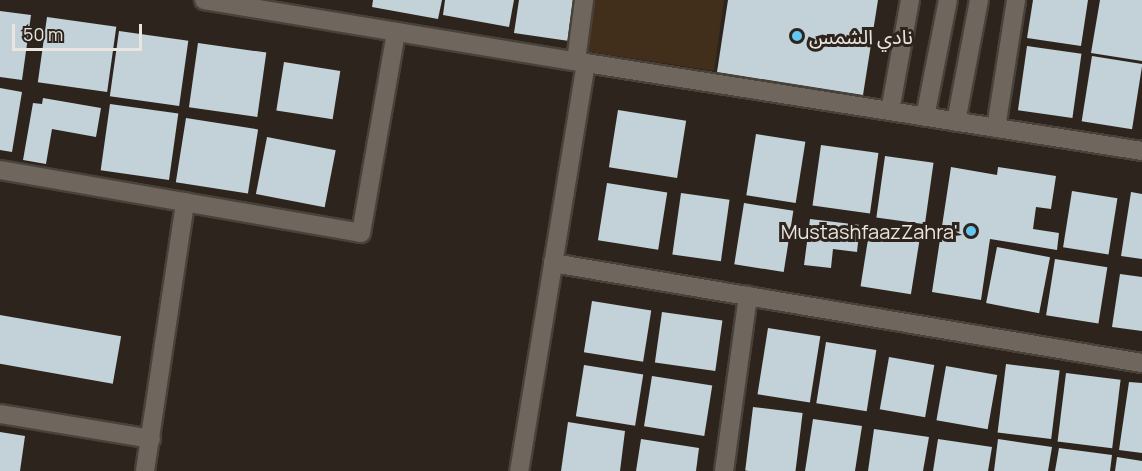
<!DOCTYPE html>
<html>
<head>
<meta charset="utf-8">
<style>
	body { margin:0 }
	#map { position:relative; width:1142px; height:471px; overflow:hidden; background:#2d251d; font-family:Manrope,"Noto Sans Arabic",sans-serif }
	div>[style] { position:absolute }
	.green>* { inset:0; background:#422f1b }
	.building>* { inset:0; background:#c3d1d8; transform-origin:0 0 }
	.roads { filter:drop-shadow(2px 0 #48423b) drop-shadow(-2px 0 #48423b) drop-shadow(0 2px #48423b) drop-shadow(0 -2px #48423b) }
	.minor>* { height:18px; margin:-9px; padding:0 9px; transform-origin:9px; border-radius:9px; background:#6f665d }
	.dots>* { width:16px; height:16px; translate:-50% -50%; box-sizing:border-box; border:3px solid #2d251d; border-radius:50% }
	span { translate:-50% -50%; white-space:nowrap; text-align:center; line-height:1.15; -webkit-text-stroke:6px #2d251d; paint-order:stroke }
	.poi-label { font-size:20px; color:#ebe5e0 }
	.left { translate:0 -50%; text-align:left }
	.right { translate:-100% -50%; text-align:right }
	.scale { position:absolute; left:12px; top:24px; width:130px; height:27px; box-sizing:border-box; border:3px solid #ebe5e0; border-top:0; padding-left:8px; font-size:18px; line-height:21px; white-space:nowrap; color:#ebe5e0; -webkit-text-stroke:4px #2d251d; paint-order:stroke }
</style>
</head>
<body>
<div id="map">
	<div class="green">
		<div style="clip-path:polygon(591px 0,724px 0,714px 71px,584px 51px)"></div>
	</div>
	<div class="building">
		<div style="clip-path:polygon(373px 0,442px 0,438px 19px,372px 7px)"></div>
		<div style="clip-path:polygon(445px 0,514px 0,509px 27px,443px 15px)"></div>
		<div style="clip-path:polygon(519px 0,582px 0,576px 42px,514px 33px)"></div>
		<div style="clip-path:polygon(728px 0,878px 0,863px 95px,717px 72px)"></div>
		<div style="clip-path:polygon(1033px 0,1088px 0,1081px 46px,1027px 38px)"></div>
		<div style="clip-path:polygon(1100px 0,1142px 0,1142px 61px,1091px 53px)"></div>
		<div style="clip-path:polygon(0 11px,31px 15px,22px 80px,0 77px)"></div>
		<div style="left:47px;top:17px;width:70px;height:66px;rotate:8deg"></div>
		<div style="left:119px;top:31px;width:70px;height:66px;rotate:8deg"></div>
		<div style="left:198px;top:43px;width:69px;height:65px;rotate:8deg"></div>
		<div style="left:1027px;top:46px;width:55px;height:65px;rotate:8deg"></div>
		<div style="left:1092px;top:56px;width:51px;height:66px;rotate:9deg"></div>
		<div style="left:284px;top:62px;width:57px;height:49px;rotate:9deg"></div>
		<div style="clip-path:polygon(0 88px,22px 92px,12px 152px,0 150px)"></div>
		<div style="clip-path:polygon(43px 98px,101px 108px,96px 137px,52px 129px,46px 164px,23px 160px,33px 103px,42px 104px)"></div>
		<div style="left:110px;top:104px;width:69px;height:67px;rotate:8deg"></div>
		<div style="left:618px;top:110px;width:69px;height:58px;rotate:9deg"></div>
		<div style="left:186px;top:118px;width:73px;height:65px;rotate:9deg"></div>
		<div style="left:756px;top:134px;width:50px;height:62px;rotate:9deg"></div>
		<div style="left:267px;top:137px;width:70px;height:58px;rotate:11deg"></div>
		<div style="left:821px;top:145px;width:58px;height:61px;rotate:8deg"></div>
		<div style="left:885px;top:156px;width:49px;height:62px;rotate:8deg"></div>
		<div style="clip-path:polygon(951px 167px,997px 175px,998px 167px,1056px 176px,1051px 209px,1036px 207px,1033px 229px,1059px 233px,1057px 250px,990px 239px,981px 300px,932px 292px)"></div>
		<div style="left:607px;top:183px;width:61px;height:58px;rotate:9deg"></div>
		<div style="left:1072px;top:191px;width:46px;height:57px;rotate:9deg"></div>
		<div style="clip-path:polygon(1131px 192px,1142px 194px,1142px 259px,1121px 256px)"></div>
		<div style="left:681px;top:193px;width:49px;height:62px;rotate:8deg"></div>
		<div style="left:744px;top:203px;width:50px;height:62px;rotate:9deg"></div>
		<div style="clip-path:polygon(810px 219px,860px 225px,857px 252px,833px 249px,831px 268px,804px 265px)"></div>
		<div style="left:869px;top:233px;width:51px;height:54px;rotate:9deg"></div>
		<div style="left:997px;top:247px;width:54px;height:57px;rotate:11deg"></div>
		<div style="left:1055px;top:259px;width:53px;height:57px;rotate:9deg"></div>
		<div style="clip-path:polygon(1120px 274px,1142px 277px,1142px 331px,1112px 327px)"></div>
		<div style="left:592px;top:301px;width:60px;height:52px;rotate:9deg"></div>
		<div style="left:662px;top:312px;width:61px;height:51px;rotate:8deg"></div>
		<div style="left:0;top:315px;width:123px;height:48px;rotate:10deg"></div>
		<div style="left:768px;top:328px;width:53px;height:67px;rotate:9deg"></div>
		<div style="left:826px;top:342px;width:51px;height:62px;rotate:9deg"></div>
		<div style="left:889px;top:357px;width:46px;height:53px;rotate:10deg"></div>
		<div style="left:1006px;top:364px;width:54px;height:69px;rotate:7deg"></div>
		<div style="left:584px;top:365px;width:60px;height:52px;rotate:9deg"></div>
		<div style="left:946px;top:366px;width:52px;height:55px;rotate:10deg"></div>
		<div style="left:1066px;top:373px;width:55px;height:69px;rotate:7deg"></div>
		<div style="left:652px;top:376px;width:61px;height:51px;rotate:9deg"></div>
		<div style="clip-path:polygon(1129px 382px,1142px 383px,1142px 453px,1119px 450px)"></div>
		<div style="left:753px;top:407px;width:50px;height:64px;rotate:7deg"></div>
		<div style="clip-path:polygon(813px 419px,862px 426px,855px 471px,805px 471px)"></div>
		<div style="clip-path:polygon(568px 422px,625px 431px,620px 471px,561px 471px)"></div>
		<div style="clip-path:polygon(874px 429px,929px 437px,923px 471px,868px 471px)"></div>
		<div style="clip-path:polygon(0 432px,25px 436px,20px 471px,0 471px)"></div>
		<div style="clip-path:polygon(641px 439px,699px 448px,696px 471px,636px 471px)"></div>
		<div style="clip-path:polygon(938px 439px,992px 447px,988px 471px,933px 471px)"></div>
		<div style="clip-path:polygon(998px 439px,1052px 447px,1048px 471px,994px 471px)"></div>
		<div style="clip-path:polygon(1059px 448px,1112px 455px,1110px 471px,1055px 471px)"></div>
		<div style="clip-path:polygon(1117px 457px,1142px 461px,1142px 471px,1115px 471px)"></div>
	</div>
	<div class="roads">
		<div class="minor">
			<div style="left:204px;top:0;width:387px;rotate:9.4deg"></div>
			<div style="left:586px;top:63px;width:413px;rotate:99.3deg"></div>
			<div style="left:576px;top:61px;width:62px;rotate:-82.5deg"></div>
			<div style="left:586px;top:63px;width:563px;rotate:8.99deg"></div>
			<div style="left:890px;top:111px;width:113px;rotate:-79.8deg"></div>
			<div style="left:925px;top:117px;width:119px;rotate:-78.9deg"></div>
			<div style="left:956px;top:122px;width:124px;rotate:-79.3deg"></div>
			<div style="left:996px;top:128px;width:130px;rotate:-81.1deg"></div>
			<div style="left:0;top:170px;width:366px;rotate:9.9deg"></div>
			<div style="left:361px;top:233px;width:204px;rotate:-80.1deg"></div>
			<div style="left:553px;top:263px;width:597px;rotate:9.64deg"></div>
			<div style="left:0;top:414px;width:153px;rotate:9.4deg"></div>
			<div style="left:145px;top:471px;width:272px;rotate:-81.5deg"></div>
			<div style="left:724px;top:471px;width:177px;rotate:-82.2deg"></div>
		</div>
	</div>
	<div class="dots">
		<div style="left:797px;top:36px;background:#64c5ee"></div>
		<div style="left:971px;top:231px;background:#64c5ee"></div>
	</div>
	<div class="poi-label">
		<span class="left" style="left:809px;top:36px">نادي الشمس</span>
		<span class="right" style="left:958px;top:231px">MustashfaazZahra'</span>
	</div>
	<div class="scale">50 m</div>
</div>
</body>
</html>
